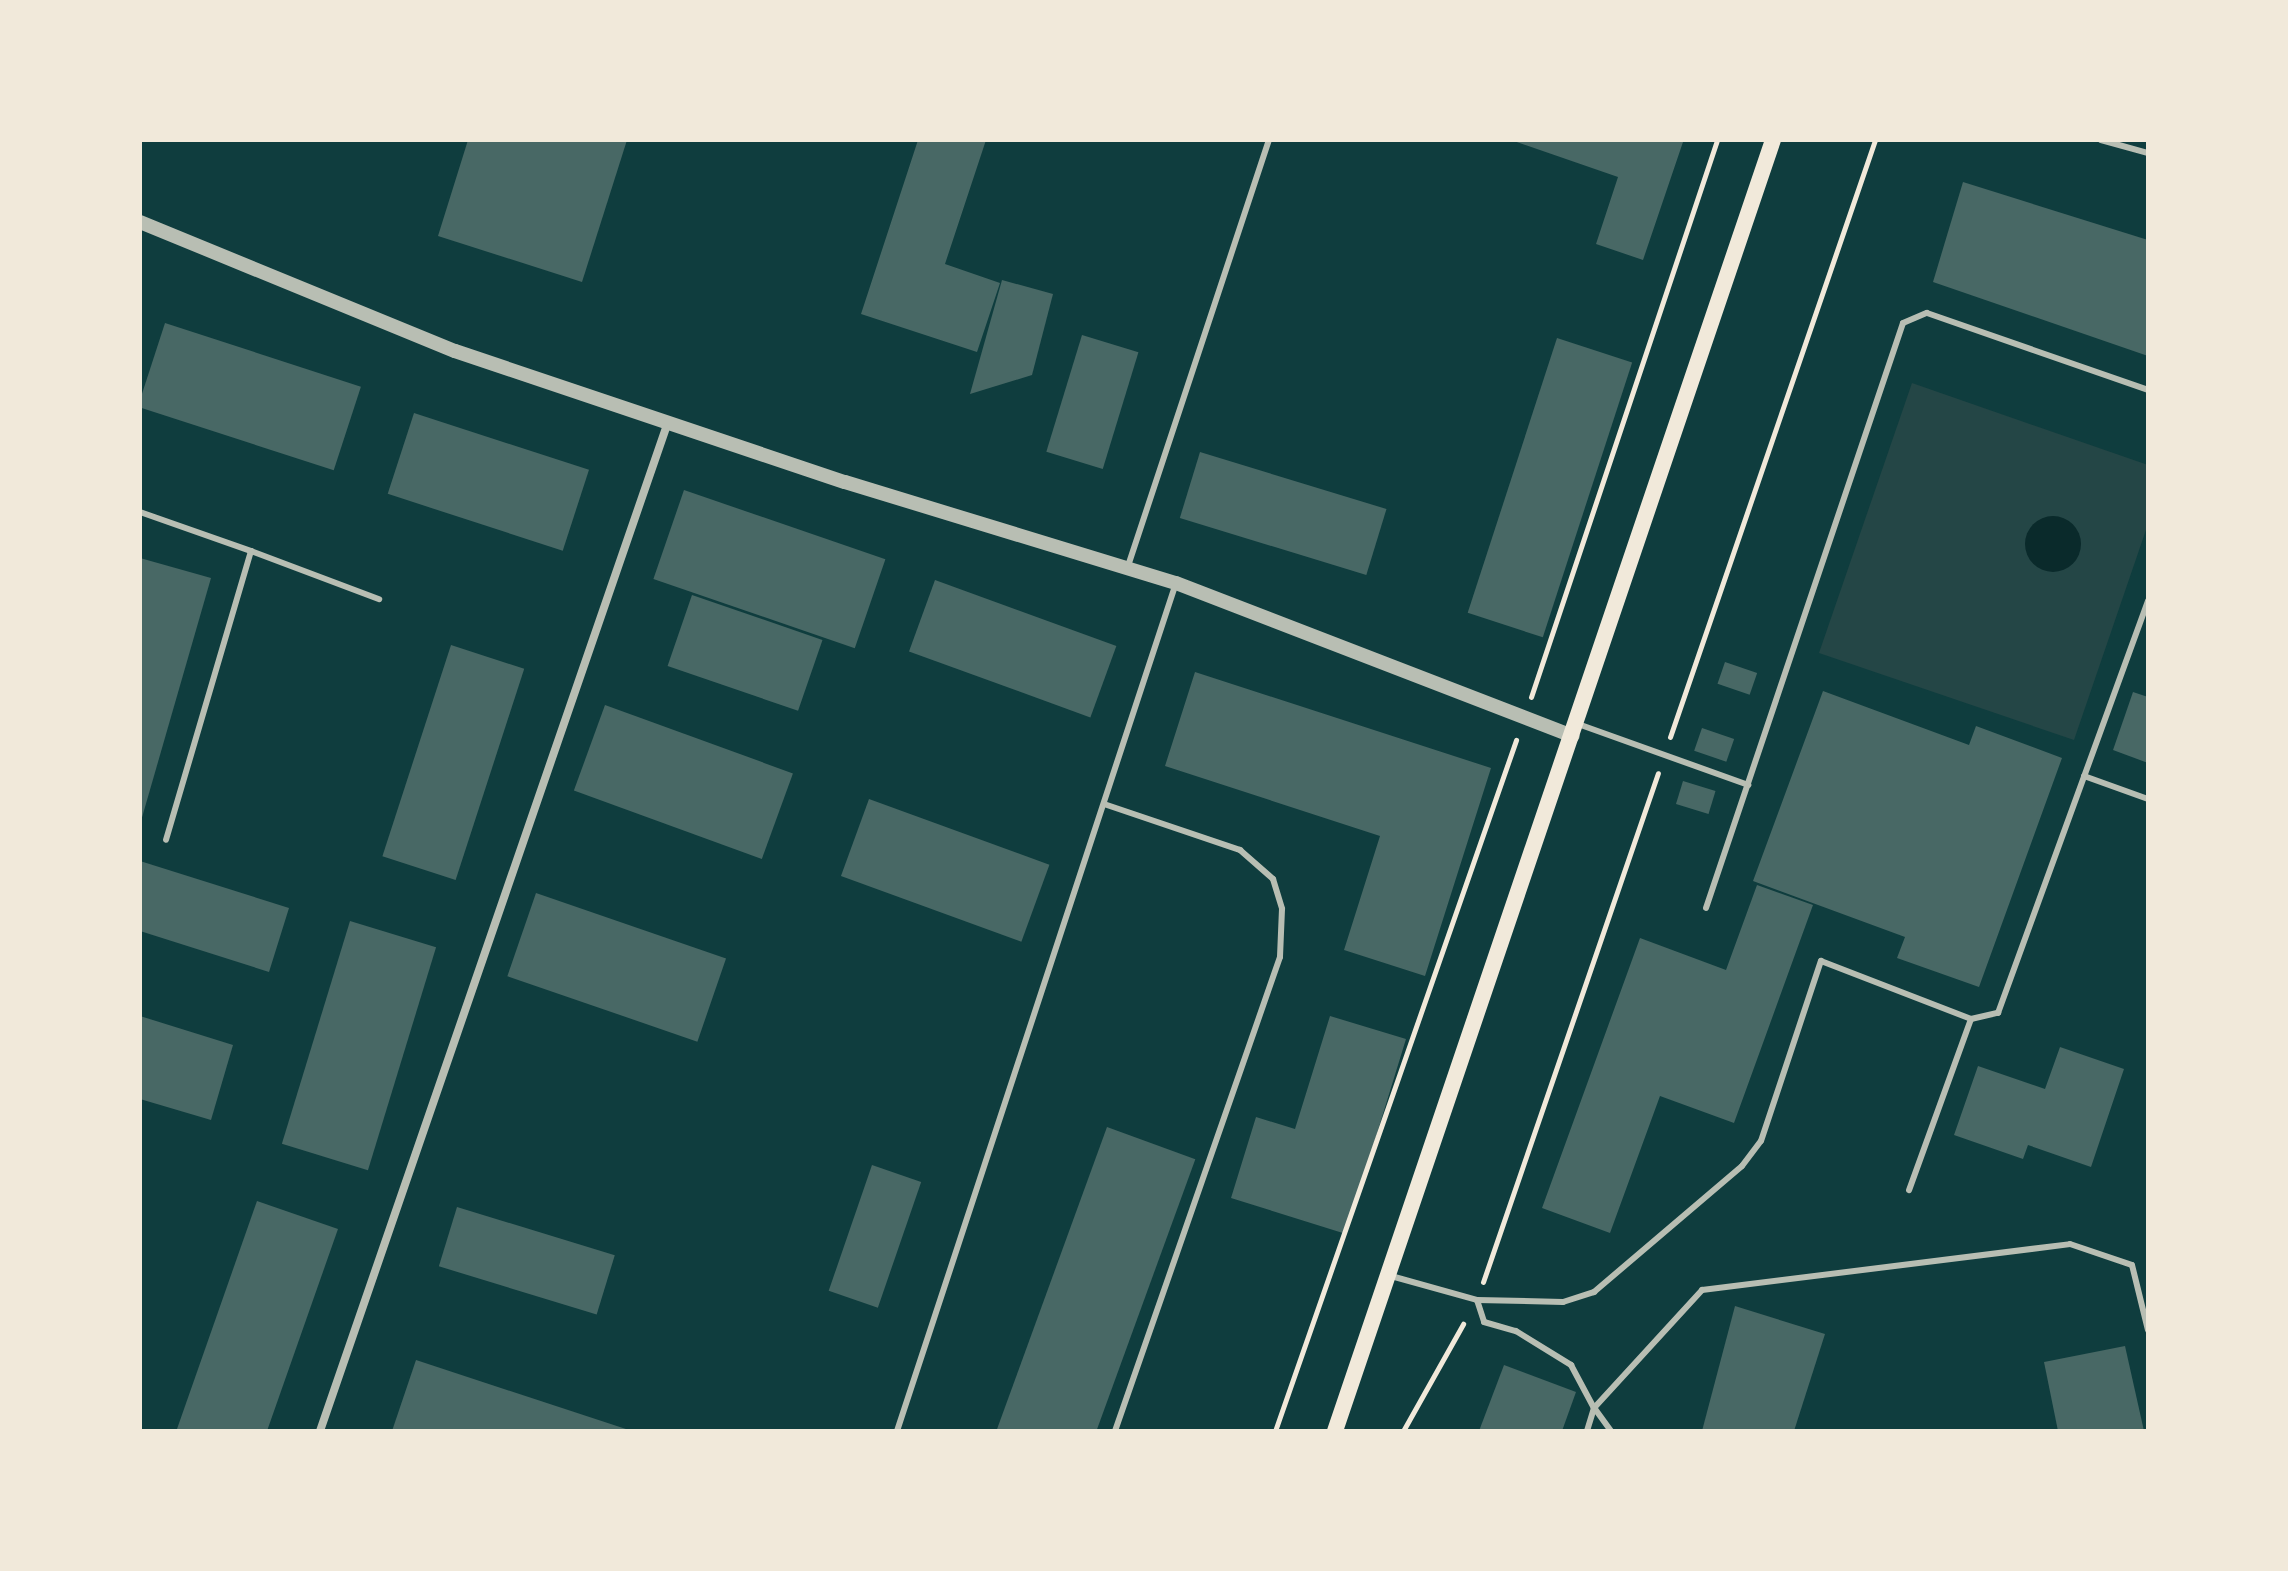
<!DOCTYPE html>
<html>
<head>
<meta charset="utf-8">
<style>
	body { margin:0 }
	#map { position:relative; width:2288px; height:1571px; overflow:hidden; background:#0f3d3e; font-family:"Work Sans",sans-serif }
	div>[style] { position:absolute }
	.green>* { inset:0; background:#244646 }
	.water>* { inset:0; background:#0a2a2b }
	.round { border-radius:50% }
	.building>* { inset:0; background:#486865; transform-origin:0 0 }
	.path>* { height:5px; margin:-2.5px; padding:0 2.5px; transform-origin:2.5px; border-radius:2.5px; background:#f1e9da }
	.service>* { height:6px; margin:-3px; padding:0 3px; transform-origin:3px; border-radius:3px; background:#b8beb3 }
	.minor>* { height:8px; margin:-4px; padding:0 4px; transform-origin:4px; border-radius:4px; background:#b8beb3 }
	.tertiary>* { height:14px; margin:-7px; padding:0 7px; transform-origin:7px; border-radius:7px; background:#b8beb3 }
	.secondary>* { height:16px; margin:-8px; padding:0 8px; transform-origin:8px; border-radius:8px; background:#f1e9da }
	span { translate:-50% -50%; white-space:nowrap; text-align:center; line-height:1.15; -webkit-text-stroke:6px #f1e9da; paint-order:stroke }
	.frame { position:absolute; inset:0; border:142px solid #f1e9da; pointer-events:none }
</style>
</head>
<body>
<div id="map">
	<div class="green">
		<div style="clip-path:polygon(1912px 383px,2148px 465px,2148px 524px,2074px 740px,1819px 653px)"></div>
	</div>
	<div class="water">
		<div class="round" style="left:2025px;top:516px;width:56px;height:56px"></div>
	</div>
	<div class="building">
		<div style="clip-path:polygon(468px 140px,627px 140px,582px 282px,438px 236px)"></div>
		<div style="clip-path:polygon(918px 140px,986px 140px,945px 264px,1000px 283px,977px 352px,861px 314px)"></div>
		<div style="clip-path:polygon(1511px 140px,1683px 142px,1643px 260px,1596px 244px,1618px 177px)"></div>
		<div style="clip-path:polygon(1963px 182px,2148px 240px,2148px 356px,1933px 282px)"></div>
		<div style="clip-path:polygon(1002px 280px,1053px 294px,1032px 375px,970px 394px)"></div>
		<div style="left:165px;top:323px;width:206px;height:88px;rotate:18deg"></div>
		<div style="left:1082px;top:335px;width:59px;height:122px;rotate:17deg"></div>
		<div style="left:1557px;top:338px;width:79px;height:289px;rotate:18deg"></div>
		<div style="left:414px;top:413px;width:184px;height:85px;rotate:18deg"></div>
		<div style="left:1200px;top:452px;width:195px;height:69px;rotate:17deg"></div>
		<div style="left:684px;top:490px;width:213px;height:94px;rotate:19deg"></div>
		<div style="clip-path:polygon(140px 558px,211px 578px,141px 821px,140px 821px)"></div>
		<div style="left:935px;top:580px;width:193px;height:76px;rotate:20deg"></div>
		<div style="left:692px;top:595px;width:138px;height:75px;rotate:19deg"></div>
		<div style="left:451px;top:645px;width:77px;height:222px;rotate:18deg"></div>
		<div style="left:1725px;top:662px;width:34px;height:23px;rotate:19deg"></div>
		<div style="clip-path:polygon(1195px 672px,1491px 768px,1425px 976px,1344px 950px,1380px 836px,1165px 766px)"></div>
		<div style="clip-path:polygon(1823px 691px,1969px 745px,1976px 726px,2062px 758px,1979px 987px,1897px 958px,1905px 937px,1753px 881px)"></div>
		<div style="clip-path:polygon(2133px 692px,2148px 697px,2148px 763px,2113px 750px)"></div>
		<div style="left:605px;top:705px;width:200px;height:91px;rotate:20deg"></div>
		<div style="left:1702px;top:728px;width:34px;height:24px;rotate:19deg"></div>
		<div style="left:1683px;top:781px;width:34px;height:24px;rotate:17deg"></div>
		<div style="left:869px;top:799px;width:192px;height:82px;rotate:20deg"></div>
		<div style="clip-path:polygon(140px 861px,289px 908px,269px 972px,140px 931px)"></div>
		<div style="clip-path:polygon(1757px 885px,1813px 905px,1734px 1123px,1660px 1096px,1610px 1233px,1542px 1208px,1640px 938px,1726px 970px)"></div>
		<div style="left:536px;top:893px;width:201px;height:88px;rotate:19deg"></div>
		<div style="left:350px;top:921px;width:90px;height:233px;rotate:17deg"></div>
		<div style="clip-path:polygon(140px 1016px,233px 1045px,211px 1120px,140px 1099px)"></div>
		<div style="clip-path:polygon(1330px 1016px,1406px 1039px,1346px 1234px,1231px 1198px,1256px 1117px,1295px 1129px)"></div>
		<div style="clip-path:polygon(2060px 1047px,2124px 1069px,2091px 1167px,2028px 1145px,2023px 1159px,1954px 1135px,1978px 1066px,2045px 1089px)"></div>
		<div style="left:1107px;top:1127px;width:94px;height:323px;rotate:20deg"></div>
		<div style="left:872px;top:1165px;width:52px;height:133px;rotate:19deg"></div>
		<div style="clip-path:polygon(257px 1201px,338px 1229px,267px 1431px,183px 1431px,177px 1429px)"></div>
		<div style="left:457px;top:1207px;width:165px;height:62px;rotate:17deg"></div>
		<div style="clip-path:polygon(1735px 1306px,1825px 1334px,1794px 1431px,1702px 1431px)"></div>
		<div style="clip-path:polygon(2125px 1346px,2144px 1431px,2058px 1431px,2044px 1362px)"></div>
		<div style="clip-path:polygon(416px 1360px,629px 1430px,629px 1431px,392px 1431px)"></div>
		<div style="clip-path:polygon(1504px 1365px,1576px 1392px,1562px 1431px,1479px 1431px)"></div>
	</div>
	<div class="path">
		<div style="left:1531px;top:697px;width:587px;rotate:-71.53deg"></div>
		<div style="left:1670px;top:737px;width:631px;rotate:-71.05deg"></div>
		<div style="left:1483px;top:1282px;width:538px;rotate:-71.03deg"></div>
		<div style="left:1275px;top:1431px;width:732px;rotate:-70.77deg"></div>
		<div style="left:1403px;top:1431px;width:123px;rotate:-60.7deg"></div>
	</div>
	<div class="service">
		<div style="left:2101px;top:140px;width:49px;rotate:15.5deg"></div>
		<div style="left:140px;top:512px;width:118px;rotate:19.4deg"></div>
		<div style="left:251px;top:551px;width:301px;rotate:106.4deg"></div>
		<div style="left:251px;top:551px;width:137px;rotate:20.6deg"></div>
		<div style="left:1128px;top:566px;width:449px;rotate:-71.7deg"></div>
		<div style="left:1578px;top:724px;width:181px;rotate:19.7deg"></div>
		<div style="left:2084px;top:776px;width:68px;rotate:19.8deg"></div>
		<div style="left:1104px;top:804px;width:144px;rotate:18.7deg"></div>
		<div style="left:1240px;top:850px;width:44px;rotate:41.3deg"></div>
		<div style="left:1273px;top:879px;width:31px;rotate:73deg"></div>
		<div style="left:1282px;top:909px;width:48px;rotate:92.4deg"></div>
		<div style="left:1280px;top:957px;width:502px;rotate:109.19deg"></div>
		<div style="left:1706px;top:908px;width:617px;rotate:-71.39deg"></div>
		<div style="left:1903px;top:323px;width:26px;rotate:-23deg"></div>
		<div style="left:1927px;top:313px;width:234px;rotate:19.2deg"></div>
		<div style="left:1971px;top:1019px;width:28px;rotate:-13deg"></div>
		<div style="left:1998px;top:1013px;width:439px;rotate:-70deg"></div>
		<div style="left:1391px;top:1276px;width:89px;rotate:15.6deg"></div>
		<div style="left:1477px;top:1300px;width:23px;rotate:72deg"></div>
		<div style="left:1484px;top:1322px;width:33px;rotate:16deg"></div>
		<div style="left:1516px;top:1331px;width:65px;rotate:31.7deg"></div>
		<div style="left:1571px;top:1365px;width:49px;rotate:61.9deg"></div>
		<div style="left:1594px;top:1408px;width:24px;rotate:107deg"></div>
		<div style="left:1477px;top:1300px;width:86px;rotate:1.3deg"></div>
		<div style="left:1563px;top:1302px;width:33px;rotate:-18deg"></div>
		<div style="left:1594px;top:1292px;width:194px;rotate:-40.4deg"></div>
		<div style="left:1742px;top:1166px;width:31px;rotate:-53deg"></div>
		<div style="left:1761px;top:1141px;width:190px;rotate:-71.6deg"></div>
		<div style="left:1821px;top:961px;width:161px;rotate:21.1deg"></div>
		<div style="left:1971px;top:1019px;width:182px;rotate:109.9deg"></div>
		<div style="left:897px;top:1431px;width:893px;rotate:-71.79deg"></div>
		<div style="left:1611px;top:1431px;width:29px;rotate:-126deg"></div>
		<div style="left:1594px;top:1408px;width:160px;rotate:-47.5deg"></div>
		<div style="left:1702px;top:1290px;width:371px;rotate:-7.1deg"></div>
		<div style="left:2070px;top:1244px;width:65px;rotate:18.7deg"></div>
		<div style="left:2132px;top:1265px;width:67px;rotate:76.2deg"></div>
	</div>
	<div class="minor">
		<div style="left:320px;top:1431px;width:1064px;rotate:-70.97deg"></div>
	</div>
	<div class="tertiary">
		<div style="left:140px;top:222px;width:340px;rotate:22.3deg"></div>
		<div style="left:455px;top:351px;width:411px;rotate:18.6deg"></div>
		<div style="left:845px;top:482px;width:346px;rotate:17deg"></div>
		<div style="left:1176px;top:583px;width:425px;rotate:21.1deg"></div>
	</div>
	<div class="secondary">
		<div style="left:1335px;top:1431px;width:1363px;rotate:-71.26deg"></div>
	</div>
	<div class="frame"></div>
</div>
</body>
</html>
